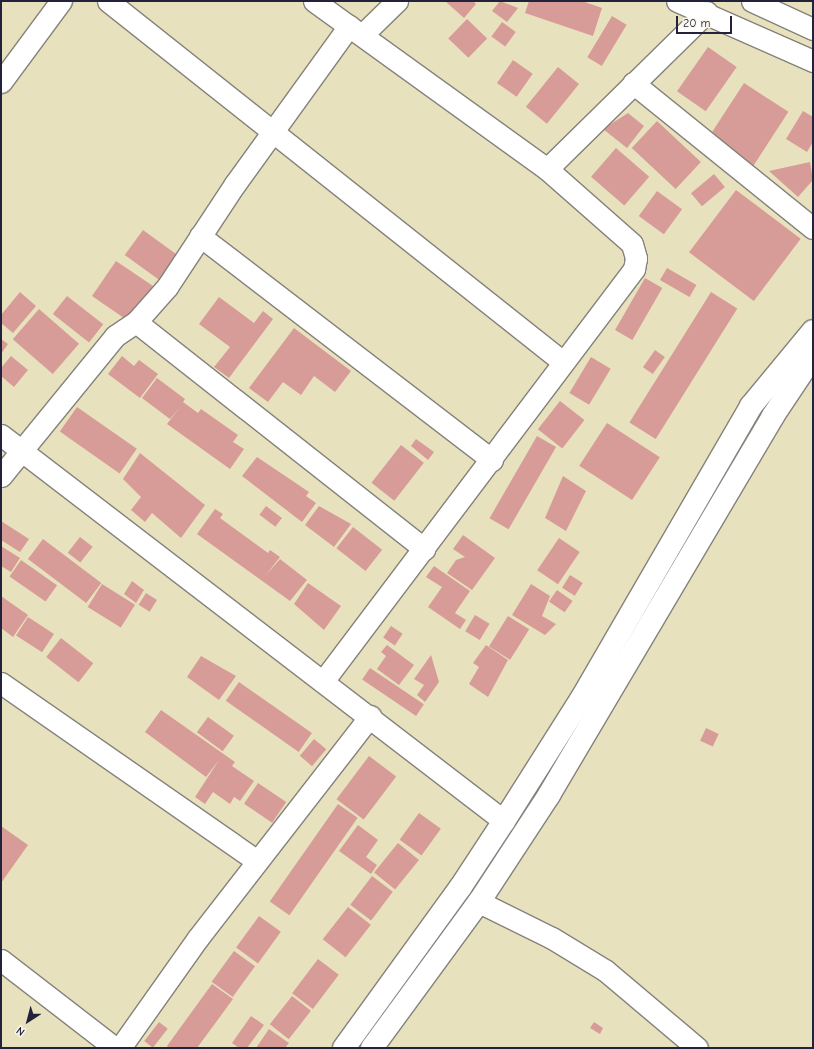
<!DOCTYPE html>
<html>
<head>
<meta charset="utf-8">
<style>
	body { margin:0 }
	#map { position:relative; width:814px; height:1049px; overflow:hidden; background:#e8e1be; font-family:"Comic Neue",sans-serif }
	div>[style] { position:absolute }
	.building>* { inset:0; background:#d79c97; transform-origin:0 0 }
	.roads { filter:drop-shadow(1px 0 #85827c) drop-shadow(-1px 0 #85827c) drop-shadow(0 1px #85827c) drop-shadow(0 -1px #85827c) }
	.minor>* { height:21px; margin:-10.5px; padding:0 10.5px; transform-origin:10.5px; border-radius:10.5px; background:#fff }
	.major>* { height:22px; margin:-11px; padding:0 11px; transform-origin:11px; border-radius:11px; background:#fff }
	span { translate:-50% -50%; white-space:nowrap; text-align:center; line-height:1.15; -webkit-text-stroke:3.5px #fbf7ec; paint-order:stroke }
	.frame { position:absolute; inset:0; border:2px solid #22223b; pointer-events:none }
	.north { position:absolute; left:8px; top:1001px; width:40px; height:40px; -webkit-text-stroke:3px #fbf7ec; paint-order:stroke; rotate:216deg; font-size:11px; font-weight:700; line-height:16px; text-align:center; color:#22223b }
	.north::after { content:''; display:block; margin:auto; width:14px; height:18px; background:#22223b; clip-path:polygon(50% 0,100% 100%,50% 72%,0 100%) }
	.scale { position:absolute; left:676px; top:16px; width:56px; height:18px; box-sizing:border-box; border:2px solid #22223b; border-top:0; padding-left:5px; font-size:12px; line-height:14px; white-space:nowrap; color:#22223b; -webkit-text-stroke:3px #fbf7ec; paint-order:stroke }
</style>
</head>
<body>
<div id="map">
	<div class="building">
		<div style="clip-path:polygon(445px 1px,473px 1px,476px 4px,464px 18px)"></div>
		<div style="clip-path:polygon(500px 1px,518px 8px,507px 22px,492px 11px)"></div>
		<div style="clip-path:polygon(529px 1px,582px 1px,602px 8px,593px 36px,525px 13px)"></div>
		<div style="left:612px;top:16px;width:17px;height:48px;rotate:31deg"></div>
		<div style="left:467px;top:19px;width:28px;height:27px;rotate:44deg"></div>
		<div style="left:502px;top:22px;width:17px;height:18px;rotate:36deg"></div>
		<div style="left:708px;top:47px;width:35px;height:54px;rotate:35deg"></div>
		<div style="left:513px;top:60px;width:24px;height:28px;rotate:35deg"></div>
		<div style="left:558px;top:67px;width:27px;height:51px;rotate:39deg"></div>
		<div style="left:744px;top:83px;width:53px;height:69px;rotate:33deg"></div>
		<div style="clip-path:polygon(803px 111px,813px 117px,813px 142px,807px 152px,786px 139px)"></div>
		<div style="clip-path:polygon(628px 113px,644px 126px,627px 148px,603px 129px)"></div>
		<div style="left:657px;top:121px;width:60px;height:37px;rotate:43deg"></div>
		<div style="left:616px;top:148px;width:44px;height:38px;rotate:41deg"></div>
		<div style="clip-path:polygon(810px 162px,813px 180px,798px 197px,769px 171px)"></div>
		<div style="left:714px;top:174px;width:17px;height:30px;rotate:50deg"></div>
		<div style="left:736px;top:190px;width:81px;height:78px;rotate:37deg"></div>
		<div style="left:657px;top:191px;width:31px;height:31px;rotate:36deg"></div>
		<div style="left:143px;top:230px;width:46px;height:31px;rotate:36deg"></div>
		<div style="clip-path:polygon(116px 261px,156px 288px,137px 316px,124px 318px,92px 296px)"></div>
		<div style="left:667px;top:268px;width:34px;height:14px;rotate:30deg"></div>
		<div style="left:645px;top:278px;width:20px;height:60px;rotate:30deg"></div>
		<div style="clip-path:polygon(20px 292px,36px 306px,13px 333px,1px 323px,1px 315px)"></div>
		<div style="left:711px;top:292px;width:31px;height:154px;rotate:32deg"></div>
		<div style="left:67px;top:296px;width:46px;height:23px;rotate:38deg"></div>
		<div style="clip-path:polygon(219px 297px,254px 323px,263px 311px,273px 319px,229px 378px,214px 367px,230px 347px,199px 324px)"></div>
		<div style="left:39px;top:309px;width:53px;height:40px;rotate:41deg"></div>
		<div style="clip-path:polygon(294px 328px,351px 371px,335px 392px,314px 376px,301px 395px,283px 382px,268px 402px,249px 388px)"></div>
		<div style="clip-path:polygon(1px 339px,8px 344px,1px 354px)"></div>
		<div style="left:655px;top:350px;width:12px;height:21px;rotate:35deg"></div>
		<div style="clip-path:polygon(11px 356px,28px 370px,14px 387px,1px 376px,1px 368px)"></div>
		<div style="clip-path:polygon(122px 356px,134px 366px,139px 360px,158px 374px,140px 398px,108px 374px)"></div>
		<div style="left:591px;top:357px;width:23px;height:42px;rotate:31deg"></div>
		<div style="clip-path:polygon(157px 378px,185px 399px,183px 402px,198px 413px,201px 409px,238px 435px,233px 442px,244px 449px,230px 469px,167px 424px,180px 407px,170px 419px,142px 398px)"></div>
		<div style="left:560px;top:401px;width:31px;height:36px;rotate:38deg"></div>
		<div style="left:77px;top:407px;width:73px;height:30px;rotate:35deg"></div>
		<div style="left:607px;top:423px;width:63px;height:51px;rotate:33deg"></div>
		<div style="left:537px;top:436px;width:22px;height:95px;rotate:30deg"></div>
		<div style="clip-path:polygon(416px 439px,434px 452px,428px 460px,411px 446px)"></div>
		<div style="left:401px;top:445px;width:29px;height:48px;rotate:38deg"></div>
		<div style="clip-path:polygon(140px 453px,205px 505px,181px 538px,152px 513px,145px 522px,131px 510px,141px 497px,123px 479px)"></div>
		<div style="clip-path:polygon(257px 457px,309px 492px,306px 496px,316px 503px,302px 522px,242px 476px)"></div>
		<div style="clip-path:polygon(563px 476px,586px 491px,566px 531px,545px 518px)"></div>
		<div style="left:266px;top:506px;width:20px;height:11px;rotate:37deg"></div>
		<div style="clip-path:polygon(319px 506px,351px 524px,334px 547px,305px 525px)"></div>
		<div style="clip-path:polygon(215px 509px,223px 514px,220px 518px,268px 553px,270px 550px,280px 557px,265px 576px,280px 559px,307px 580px,290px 601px,197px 534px)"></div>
		<div style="clip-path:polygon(1px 521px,29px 539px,20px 552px,1px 540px)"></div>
		<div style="left:353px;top:527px;width:37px;height:27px;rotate:38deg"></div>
		<div style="clip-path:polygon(463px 535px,495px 558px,472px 590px,447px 573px,456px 560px,465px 557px,453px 549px)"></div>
		<div style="left:80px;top:537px;width:16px;height:20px;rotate:38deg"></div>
		<div style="left:559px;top:538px;width:25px;height:39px;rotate:34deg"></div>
		<div style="left:43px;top:539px;width:73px;height:25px;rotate:37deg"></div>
		<div style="clip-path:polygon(1px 546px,20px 558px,11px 572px,1px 566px)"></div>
		<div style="left:21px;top:560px;width:44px;height:20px;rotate:35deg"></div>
		<div style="clip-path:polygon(434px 566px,470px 591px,455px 613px,466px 620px,460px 629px,428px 607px,442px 587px,426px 577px)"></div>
		<div style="left:570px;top:575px;width:15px;height:15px;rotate:32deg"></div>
		<div style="clip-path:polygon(132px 581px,144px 590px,136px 603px,124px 594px)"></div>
		<div style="clip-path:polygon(308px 583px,341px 606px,324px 630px,294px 604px)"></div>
		<div style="left:102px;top:584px;width:39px;height:27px;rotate:32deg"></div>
		<div style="clip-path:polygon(531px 584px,550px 596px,542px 616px,556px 624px,545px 635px,512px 615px)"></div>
		<div style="left:557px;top:590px;width:19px;height:14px;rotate:35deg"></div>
		<div style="left:146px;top:593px;width:13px;height:14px;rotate:32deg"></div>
		<div style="clip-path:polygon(1px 596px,28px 615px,13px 637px,1px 628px)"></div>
		<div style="left:475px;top:615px;width:17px;height:19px;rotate:31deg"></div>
		<div style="left:508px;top:616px;width:25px;height:36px;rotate:32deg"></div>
		<div style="left:28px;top:617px;width:31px;height:22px;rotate:33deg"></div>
		<div style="left:391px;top:626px;width:14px;height:14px;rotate:34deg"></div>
		<div style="left:61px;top:638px;width:41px;height:24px;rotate:38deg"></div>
		<div style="clip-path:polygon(387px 645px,414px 665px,399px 685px,377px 669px,386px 656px,381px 652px)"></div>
		<div style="clip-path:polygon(486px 645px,508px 660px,488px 697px,469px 684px,479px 667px,473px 663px)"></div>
		<div style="clip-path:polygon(431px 655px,439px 682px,425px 702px,417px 695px,424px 685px,414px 679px)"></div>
		<div style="clip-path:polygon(201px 656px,236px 676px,219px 700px,187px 677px)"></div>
		<div style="left:370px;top:668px;width:65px;height:14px;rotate:34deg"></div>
		<div style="left:239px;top:682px;width:89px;height:23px;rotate:35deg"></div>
		<div style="clip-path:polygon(161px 710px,235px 762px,232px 766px,254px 781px,240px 801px,234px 797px,230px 804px,213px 792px,205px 804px,195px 797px,219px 760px,206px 777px,145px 732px)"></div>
		<div style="left:208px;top:717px;width:32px;height:19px;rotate:36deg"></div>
		<div style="left:706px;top:728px;width:14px;height:14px;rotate:25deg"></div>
		<div style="left:314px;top:739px;width:16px;height:22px;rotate:40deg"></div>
		<div style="left:369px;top:756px;width:34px;height:54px;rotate:37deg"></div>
		<div style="left:258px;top:783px;width:34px;height:25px;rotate:34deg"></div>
		<div style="left:338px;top:804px;width:24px;height:119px;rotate:35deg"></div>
		<div style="left:419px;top:813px;width:27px;height:33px;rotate:36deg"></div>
		<div style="clip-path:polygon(358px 825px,378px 840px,366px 857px,377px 865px,371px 874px,339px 851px)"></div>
		<div style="clip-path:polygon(1px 826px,28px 845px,1px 883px)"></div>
		<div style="left:398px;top:843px;width:27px;height:38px;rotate:39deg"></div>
		<div style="left:372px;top:876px;width:26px;height:36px;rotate:37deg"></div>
		<div style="left:348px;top:907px;width:29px;height:41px;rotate:38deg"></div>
		<div style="left:259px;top:916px;width:27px;height:39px;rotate:36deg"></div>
		<div style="left:234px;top:951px;width:26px;height:38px;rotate:36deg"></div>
		<div style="left:318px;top:959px;width:26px;height:43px;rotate:37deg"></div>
		<div style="clip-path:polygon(212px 984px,233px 999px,197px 1048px,169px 1048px,167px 1046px)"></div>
		<div style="left:292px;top:996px;width:24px;height:36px;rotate:38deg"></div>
		<div style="clip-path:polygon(251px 1016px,264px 1025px,247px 1048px,239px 1048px,232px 1043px)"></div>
		<div style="left:159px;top:1022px;width:11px;height:24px;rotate:38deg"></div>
		<div style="clip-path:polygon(594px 1022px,603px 1028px,600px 1034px,590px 1028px)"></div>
		<div style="clip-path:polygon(269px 1029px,289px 1043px,285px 1048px,256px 1048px)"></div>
	</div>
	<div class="roads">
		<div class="minor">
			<div style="left:108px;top:1px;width:581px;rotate:38.43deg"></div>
			<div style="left:314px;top:1px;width:287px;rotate:35.8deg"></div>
			<div style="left:547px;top:169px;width:113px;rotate:41.4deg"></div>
			<div style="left:632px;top:244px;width:15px;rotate:74deg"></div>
			<div style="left:636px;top:258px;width:11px;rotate:100deg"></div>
			<div style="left:634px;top:269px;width:515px;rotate:127.03deg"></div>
			<div style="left:677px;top:1px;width:149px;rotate:23.8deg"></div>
			<div style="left:752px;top:1px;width:67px;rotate:24.7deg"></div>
			<div style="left:362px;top:35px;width:49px;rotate:-44.2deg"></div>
			<div style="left:1px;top:82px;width:101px;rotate:-53.5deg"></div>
			<div style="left:633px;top:83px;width:231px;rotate:38.9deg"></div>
			<div style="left:547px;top:169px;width:224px;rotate:-44.5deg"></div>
			<div style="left:200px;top:236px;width:368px;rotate:37.5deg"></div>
			<div style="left:136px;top:322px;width:367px;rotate:38.2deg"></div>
			<div style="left:1px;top:435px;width:634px;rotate:37.5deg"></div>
			<div style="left:1px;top:476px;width:181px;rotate:-50.8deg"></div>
			<div style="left:115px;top:336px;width:25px;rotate:-34deg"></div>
			<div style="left:136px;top:322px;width:47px;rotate:-48.5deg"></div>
			<div style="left:167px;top:287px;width:123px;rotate:-56.6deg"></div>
			<div style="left:235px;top:184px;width:195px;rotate:-54.2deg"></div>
			<div style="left:1px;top:683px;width:312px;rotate:34.8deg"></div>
			<div style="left:479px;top:902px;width:81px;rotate:26.3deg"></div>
			<div style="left:552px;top:938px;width:63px;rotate:31.4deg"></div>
			<div style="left:606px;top:971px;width:119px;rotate:40.2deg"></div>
			<div style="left:1px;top:960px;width:144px;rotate:37.7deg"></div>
			<div style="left:120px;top:1048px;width:135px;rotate:-54.7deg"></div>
			<div style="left:198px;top:938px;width:281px;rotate:-52.2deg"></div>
		</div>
		<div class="major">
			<div style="left:344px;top:1048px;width:198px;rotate:-54.1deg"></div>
			<div style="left:460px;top:888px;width:80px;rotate:-56.7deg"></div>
			<div style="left:504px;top:821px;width:148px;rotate:-57.7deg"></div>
			<div style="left:583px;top:696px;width:335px;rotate:-59.9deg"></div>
			<div style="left:751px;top:406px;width:97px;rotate:-50.4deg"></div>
			<div style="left:372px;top:1048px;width:181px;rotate:-53.8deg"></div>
			<div style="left:479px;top:902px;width:128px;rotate:-56.8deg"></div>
			<div style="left:549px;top:795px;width:440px;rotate:-59.4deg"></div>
			<div style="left:773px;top:416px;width:72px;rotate:-56.3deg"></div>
		</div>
	</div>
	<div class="frame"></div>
	<div class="north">N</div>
	<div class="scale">20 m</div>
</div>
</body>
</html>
